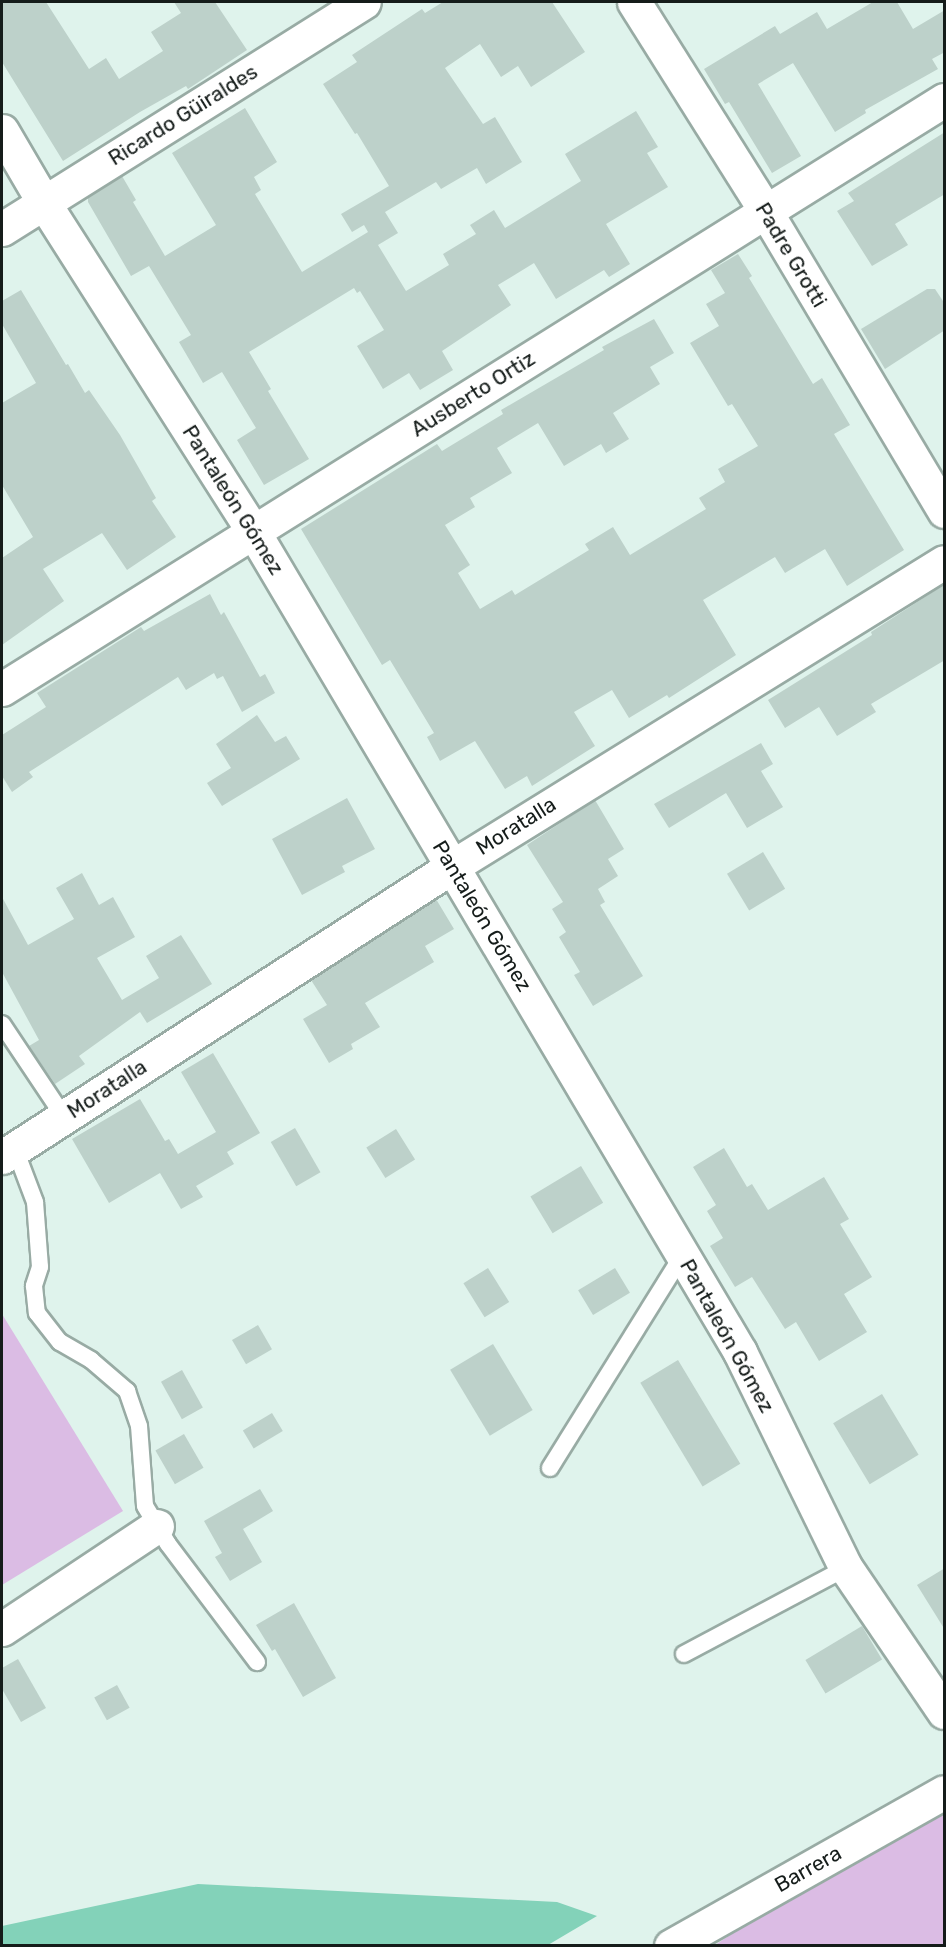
<!DOCTYPE html>
<html>
<head>
<meta charset="utf-8">
<style>
	body { margin:0 }
	#map { position:relative; width:946px; height:1947px; overflow:hidden; background:#dff3ec; font-family:Rubik,sans-serif }
	div>[style] { position:absolute }
	.green>* { inset:0; background:#dbbce4 }
	.water>* { inset:0; background:#83d2b9 }
	.building>* { inset:0; background:#bdd1ca; transform-origin:0 0 }
	.roads { filter:drop-shadow(2px 0 #98aba4) drop-shadow(-2px 0 #98aba4) drop-shadow(0 2px #98aba4) drop-shadow(0 -2px #98aba4) }
	.service>* { height:16px; margin:-8px; padding:0 8px; transform-origin:8px; border-radius:8px; background:#fff }
	.minor>* { height:33px; margin:-16.5px; padding:0 16.5px; transform-origin:16.5px; border-radius:16.5px; background:#fff }
	.secondary>* { height:33px; margin:-16.5px; padding:0 16.5px; transform-origin:16.5px; border-radius:16.5px; background:#fff }
	span { translate:-50% -50%; white-space:nowrap; text-align:center; line-height:1.15; -webkit-text-stroke:5px #fff; paint-order:stroke }
	.street-label { font-size:21px; color:#151c1a }
	.frame { position:absolute; inset:0; border:3px solid #151c1a; pointer-events:none }
</style>
</head>
<body>
<div id="map">
	<div class="green">
		<div style="clip-path:polygon(2px 1314px,123px 1511px,2px 1585px)"></div>
		<div style="clip-path:polygon(944px 1795px,944px 1945px,715px 1945px)"></div>
	</div>
	<div class="water">
		<div style="clip-path:polygon(198px 1884px,557px 1902px,597px 1916px,548px 1945px,2px 1945px,2px 1926px)"></div>
	</div>
	<div class="building">
		<div style="clip-path:polygon(2px 2px,46px 2px,89px 69px,106px 58px,119px 79px,163px 51px,151px 32px,181px 13px,174px 2px,215px 2px,247px 50px,188px 89px,186px 86px,140px 112px,63px 161px,2px 62px)"></div>
		<div style="clip-path:polygon(443px 2px,552px 2px,585px 52px,531px 87px,518px 66px,501px 77px,480px 44px,445px 68px,483px 124px,495px 117px,522px 162px,486px 184px,477px 168px,441px 189px,436px 182px,385px 212px,398px 233px,378px 245px,406px 291px,449px 265px,443px 254px,476px 234px,470px 225px,494px 210px,505px 228px,581px 181px,565px 154px,636px 111px,658px 147px,647px 153px,668px 187px,606px 224px,630px 264px,609px 277px,604px 270px,556px 299px,534px 263px,498px 285px,511px 305px,442px 351px,453px 370px,420px 390px,409px 373px,383px 389px,357px 346px,384px 330px,360px 291px,357px 293px,354px 288px,249px 352px,271px 389px,268px 391px,309px 459px,264px 485px,237px 440px,256px 428px,222px 372px,203px 383px,179px 342px,191px 335px,149px 266px,131px 276px,88px 202px,88px 197px,122px 176px,136px 200px,133px 202px,165px 256px,216px 225px,172px 153px,245px 108px,277px 162px,254px 177px,261px 190px,255px 194px,302px 272px,368px 232px,364px 225px,352px 232px,341px 214px,389px 186px,357px 133px,355px 134px,323px 84px,357px 62px,352px 55px,422px 9px,425px 13px)"></div>
		<div style="clip-path:polygon(873px 2px,897px 2px,913px 29px,945px 10px,945px 52px,932px 59px,938px 69px,865px 110px,866px 113px,835px 132px,793px 63px,758px 84px,801px 156px,772px 173px,729px 102px,725px 104px,704px 69px,775px 26px,780px 34px,817px 12px,827px 29px)"></div>
		<div style="clip-path:polygon(945px 132px,945px 194px,895px 224px,908px 245px,872px 266px,837px 211px,854px 201px,848px 193px)"></div>
		<div style="clip-path:polygon(738px 254px,752px 276px,749px 278px,813px 384px,822px 378px,850px 425px,834px 434px,904px 550px,847px 586px,825px 549px,785px 573px,775px 557px,703px 600px,736px 655px,669px 698px,667px 695px,629px 718px,612px 690px,574px 712px,595px 746px,532px 786px,527px 776px,505px 789px,475px 741px,440px 761px,427px 737px,434px 733px,390px 660px,382px 665px,301px 529px,437px 444px,442px 451px,503px 414px,501px 410px,604px 350px,602px 347px,654px 319px,674px 353px,650px 367px,660px 384px,613px 413px,629px 439px,606px 453px,601px 444px,564px 466px,538px 423px,497px 448px,512px 473px,470px 498px,475px 507px,445px 525px,470px 565px,458px 573px,480px 609px,512px 590px,515px 595px,589px 550px,585px 544px,613px 527px,630px 555px,706px 509px,699px 498px,725px 482px,718px 469px,758px 446px,732px 404px,728px 406px,690px 343px,719px 326px,706px 304px,725px 293px,711px 270px)"></div>
		<div style="clip-path:polygon(927px 289px,935px 289px,945px 304px,945px 330px,885px 369px,861px 329px)"></div>
		<div style="clip-path:polygon(21px 290px,66px 365px,68px 364px,85px 393px,89px 390px,120px 435px,156px 498px,152px 501px,176px 537px,127px 570px,102px 533px,43px 569px,64px 601px,2px 645px,2px 558px,33px 537px,2px 485px,2px 403px,36px 383px,2px 324px,2px 301px)"></div>
		<div style="clip-path:polygon(945px 584px,945px 660px,871px 704px,876px 712px,837px 736px,819px 707px,785px 728px,768px 700px,872px 635px,871px 632px)"></div>
		<div style="clip-path:polygon(210px 594px,221px 615px,224px 612px,260px 677px,265px 674px,275px 693px,242px 712px,223px 676px,217px 679px,214px 673px,186px 690px,178px 677px,29px 772px,33px 777px,12px 792px,2px 776px,2px 735px,46px 707px,37px 693px,141px 627px,144px 631px)"></div>
		<div style="clip-path:polygon(257px 715px,275px 742px,286px 736px,300px 759px,222px 806px,207px 783px,231px 768px,216px 744px)"></div>
		<div style="clip-path:polygon(761px 743px,773px 764px,761px 771px,783px 807px,747px 828px,726px 793px,669px 828px,654px 804px)"></div>
		<div style="clip-path:polygon(347px 798px,375px 849px,342px 866px,345px 872px,302px 895px,272px 839px)"></div>
		<div style="clip-path:polygon(595px 800px,624px 849px,608px 859px,618px 876px,598px 889px,605px 902px,600px 905px,643px 976px,593px 1006px,574px 975px,580px 972px,559px 937px,566px 932px,552px 909px,563px 902px,527px 845px)"></div>
		<div style="left:763px;top:852px;width:43px;height:42px;rotate:59deg"></div>
		<div style="clip-path:polygon(82px 873px,99px 905px,113px 897px,135px 937px,97px 958px,122px 1000px,159px 978px,146px 956px,181px 935px,212px 984px,147px 1023px,140px 1012px,79px 1056px,85px 1064px,55px 1084px,29px 1046px,39px 1040px,2px 972px,2px 897px,28px 945px,74px 919px,56px 888px)"></div>
		<div style="clip-path:polygon(436px 899px,454px 929px,425px 946px,434px 962px,365px 1003px,380px 1027px,351px 1044px,353px 1049px,329px 1063px,303px 1019px,327px 1005px,311px 980px)"></div>
		<div style="clip-path:polygon(213px 1053px,260px 1133px,227px 1152px,234px 1164px,196px 1186px,203px 1197px,181px 1209px,160px 1173px,109px 1203px,72px 1139px,140px 1099px,165px 1141px,169px 1139px,178px 1154px,216px 1132px,181px 1072px)"></div>
		<div style="left:295px;top:1128px;width:51px;height:28px;rotate:60deg"></div>
		<div style="left:396px;top:1129px;width:36px;height:35px;rotate:58deg"></div>
		<div style="clip-path:polygon(724px 1148px,747px 1187px,752px 1184px,768px 1210px,824px 1177px,849px 1219px,840px 1224px,872px 1277px,844px 1294px,867px 1332px,819px 1361px,796px 1322px,785px 1329px,752px 1277px,735px 1287px,710px 1246px,723px 1238px,707px 1211px,716px 1205px,693px 1167px)"></div>
		<div style="left:581px;top:1166px;width:43px;height:59px;rotate:59deg"></div>
		<div style="left:488px;top:1268px;width:40px;height:29px;rotate:58deg"></div>
		<div style="left:615px;top:1268px;width:29px;height:43px;rotate:59deg"></div>
		<div style="left:258px;top:1325px;width:28px;height:30px;rotate:60deg"></div>
		<div style="left:493px;top:1344px;width:77px;height:50px;rotate:59deg"></div>
		<div style="left:678px;top:1360px;width:121px;height:44px;rotate:59deg"></div>
		<div style="left:182px;top:1370px;width:43px;height:24px;rotate:61deg"></div>
		<div style="left:882px;top:1394px;width:71px;height:57px;rotate:59deg"></div>
		<div style="left:272px;top:1413px;width:21px;height:34px;rotate:59deg"></div>
		<div style="left:184px;top:1434px;width:39px;height:33px;rotate:60deg"></div>
		<div style="clip-path:polygon(260px 1489px,273px 1511px,243px 1529px,262px 1562px,230px 1581px,215px 1557px,222px 1553px,204px 1521px)"></div>
		<div style="clip-path:polygon(945px 1568px,945px 1630px,917px 1585px)"></div>
		<div style="clip-path:polygon(294px 1603px,336px 1678px,303px 1697px,275px 1649px,272px 1651px,256px 1625px)"></div>
		<div style="left:862px;top:1626px;width:39px;height:66px;rotate:59deg"></div>
		<div style="clip-path:polygon(18px 1659px,46px 1708px,21px 1722px,2px 1689px,2px 1668px)"></div>
		<div style="left:117px;top:1685px;width:26px;height:26px;rotate:61deg"></div>
	</div>
	<div class="roads">
		<div class="service">
			<div style="left:2px;top:1024px;width:112px;rotate:56.3deg"></div>
			<div style="left:15px;top:1149px;width:57px;rotate:69.3deg"></div>
			<div style="left:35px;top:1202px;width:65px;rotate:85.6deg"></div>
			<div style="left:40px;top:1267px;width:20px;rotate:108deg"></div>
			<div style="left:34px;top:1286px;width:27px;rotate:84deg"></div>
			<div style="left:37px;top:1313px;width:37px;rotate:52deg"></div>
			<div style="left:60px;top:1342px;width:36px;rotate:30deg"></div>
			<div style="left:91px;top:1360px;width:48px;rotate:40.7deg"></div>
			<div style="left:127px;top:1391px;width:37px;rotate:71deg"></div>
			<div style="left:139px;top:1426px;width:80px;rotate:85.7deg"></div>
			<div style="left:145px;top:1506px;width:44px;rotate:58.8deg"></div>
			<div style="left:168px;top:1544px;width:148px;rotate:53deg"></div>
			<div style="left:550px;top:1468px;width:250px;rotate:-58.1deg"></div>
			<div style="left:684px;top:1654px;width:183px;rotate:-28deg"></div>
		</div>
		<div class="minor">
			<div style="left:634px;top:2px;width:248px;rotate:57.8deg"></div>
			<div style="left:766px;top:212px;width:348px;rotate:59.2deg"></div>
			<div style="left:2px;top:229px;width:427px;rotate:-32.1deg"></div>
			<div style="left:2px;top:689px;width:1111px;rotate:-32.02deg"></div>
			<div style="left:2px;top:1157px;width:537px;rotate:-32.83deg"></div>
			<div style="left:453px;top:866px;width:577px;rotate:-31.76deg"></div>
			<div style="left:2px;top:1629px;width:186px;rotate:-33.6deg"></div>
			<div style="left:671px;top:1946px;width:313px;rotate:-29.4deg"></div>
		</div>
		<div class="secondary">
			<div style="left:2px;top:131px;width:83px;rotate:59.7deg"></div>
			<div style="left:44px;top:203px;width:389px;rotate:57.5deg"></div>
			<div style="left:253px;top:531px;width:955px;rotate:59.32deg"></div>
			<div style="left:740px;top:1352px;width:241px;rotate:63.9deg"></div>
			<div style="left:846px;top:1568px;width:174px;rotate:55.8deg"></div>
		</div>
	</div>
	<div class="street-label">
		<span style="left:183px;top:115px;rotate:-32deg">Ricardo Güiraldes</span>
		<span style="left:791px;top:255px;rotate:59deg">Padre Grotti</span>
		<span style="left:473px;top:394px;rotate:-32deg">Ausberto Ortiz</span>
		<span style="left:233px;top:500px;rotate:58deg">Pantaleón Gómez</span>
		<span style="left:516px;top:826px;rotate:-32deg">Moratalla</span>
		<span style="left:482px;top:916px;rotate:59deg">Pantaleón Gómez</span>
		<span style="left:107px;top:1089px;rotate:-33deg">Moratalla</span>
		<span style="left:727px;top:1336px;rotate:61deg">Pantaleón Gómez</span>
		<span style="left:808px;top:1869px;rotate:-29deg">Barrera</span>
	</div>
	<div class="frame"></div>
</div>
</body>
</html>
